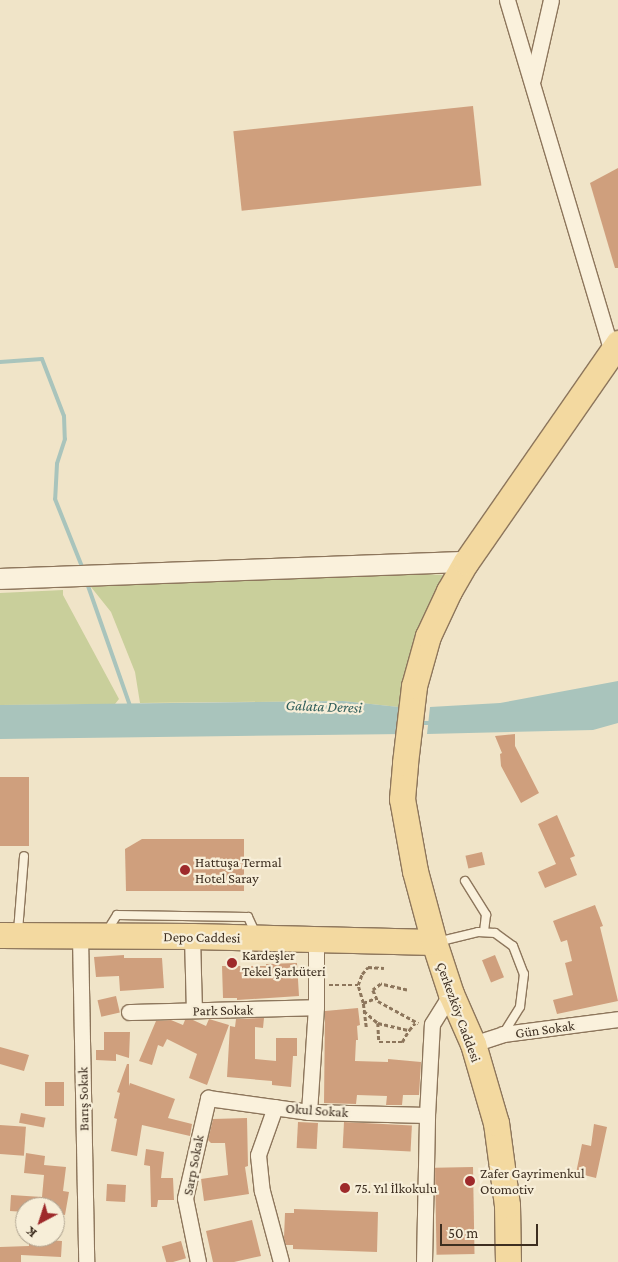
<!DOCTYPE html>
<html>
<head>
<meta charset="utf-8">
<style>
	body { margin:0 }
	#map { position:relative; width:618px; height:1262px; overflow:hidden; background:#f0e4c8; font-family:"Crimson Pro",serif }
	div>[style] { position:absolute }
	.green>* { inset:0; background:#c9cf9b }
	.water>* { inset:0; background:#a9c4bc }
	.stream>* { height:4px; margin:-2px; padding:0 2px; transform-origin:2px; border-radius:2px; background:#a9c4bc }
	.building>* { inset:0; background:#cf9f7d; transform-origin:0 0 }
	.path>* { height:2.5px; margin-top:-1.25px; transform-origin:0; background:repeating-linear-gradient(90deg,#8d765c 0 4px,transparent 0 6.5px) }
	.roads { filter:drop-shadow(1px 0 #8d765c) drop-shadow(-1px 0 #8d765c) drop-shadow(0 1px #8d765c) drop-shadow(0 -1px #8d765c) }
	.service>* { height:8px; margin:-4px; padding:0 4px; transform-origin:4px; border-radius:4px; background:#faf1dc }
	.minor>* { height:15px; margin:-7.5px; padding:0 7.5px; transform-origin:7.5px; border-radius:7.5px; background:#faf1dc }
	.tertiary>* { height:20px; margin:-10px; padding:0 10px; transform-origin:10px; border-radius:10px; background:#faf1dc }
	.primary>* { height:25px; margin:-12.5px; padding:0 12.5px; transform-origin:12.5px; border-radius:12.5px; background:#f3d9a0 }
	.dots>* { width:14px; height:14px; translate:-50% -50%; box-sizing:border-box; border:2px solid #f7eed8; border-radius:50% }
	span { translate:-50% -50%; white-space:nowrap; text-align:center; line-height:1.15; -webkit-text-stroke:4.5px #f7eed8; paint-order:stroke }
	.poi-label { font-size:14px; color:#3d2e20 }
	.left { translate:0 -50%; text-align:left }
	.street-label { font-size:14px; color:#3d2e20 }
	.water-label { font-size:15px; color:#2f5d5a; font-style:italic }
	.north { position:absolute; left:15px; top:1197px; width:50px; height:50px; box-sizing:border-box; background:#f7eed8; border:1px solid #ada18e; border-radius:50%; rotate:220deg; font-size:14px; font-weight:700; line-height:20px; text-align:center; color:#3d2e20 }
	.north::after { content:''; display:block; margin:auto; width:18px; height:22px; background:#9e2a2b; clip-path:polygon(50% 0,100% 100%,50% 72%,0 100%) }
	.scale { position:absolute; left:440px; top:1224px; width:98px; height:22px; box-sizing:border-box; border:2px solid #3d2e20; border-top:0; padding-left:6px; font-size:15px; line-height:18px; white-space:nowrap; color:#3d2e20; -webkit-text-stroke:4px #f7eed8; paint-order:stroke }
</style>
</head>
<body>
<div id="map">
	<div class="green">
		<div style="clip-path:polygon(344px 570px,443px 575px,417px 659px,408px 708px,343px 701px,140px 703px,135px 672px,111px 612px,91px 587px)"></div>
		<div style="clip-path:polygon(63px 590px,63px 595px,119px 699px,115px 704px,0 705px,0 593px)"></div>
	</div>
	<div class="water">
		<div style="clip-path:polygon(618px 681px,618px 723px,593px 730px,427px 734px,430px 707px,500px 703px)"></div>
		<div style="clip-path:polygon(343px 701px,408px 708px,404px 734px,0 739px,0 705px)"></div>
	</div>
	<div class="stream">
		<div style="left:0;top:362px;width:42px;rotate:-4.1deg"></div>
		<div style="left:42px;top:359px;width:61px;rotate:68.9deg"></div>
		<div style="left:64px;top:416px;width:23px;rotate:88deg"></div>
		<div style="left:65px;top:439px;width:26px;rotate:108deg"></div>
		<div style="left:57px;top:464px;width:35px;rotate:93deg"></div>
		<div style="left:55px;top:499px;width:75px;rotate:68.2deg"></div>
		<div style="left:87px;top:583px;width:130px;rotate:70.7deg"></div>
		<div style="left:417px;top:723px;width:16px"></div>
	</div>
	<div class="building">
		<div style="left:473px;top:106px;width:80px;height:241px;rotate:84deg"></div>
		<div style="clip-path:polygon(618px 168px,618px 268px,615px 268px,590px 183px)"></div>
		<div style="clip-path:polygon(515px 734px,515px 746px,539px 793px,521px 803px,501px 766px,500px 754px,502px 753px,495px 736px)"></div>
		<div style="left:0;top:777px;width:29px;height:69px"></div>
		<div style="clip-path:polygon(557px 815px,575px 856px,570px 858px,577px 875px,545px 888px,538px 872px,556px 864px,538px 824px)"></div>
		<div style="clip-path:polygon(142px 839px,244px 839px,244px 891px,126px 891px,125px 849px)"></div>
		<div style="left:482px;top:852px;width:13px;height:17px;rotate:77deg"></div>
		<div style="clip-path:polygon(595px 905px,603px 926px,600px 927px,618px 1001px,557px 1014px,553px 1000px,573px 995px,565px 963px,572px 961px,567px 940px,561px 942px,553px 921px)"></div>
		<div style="clip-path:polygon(124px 955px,124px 958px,162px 958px,164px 988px,120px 991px,119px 976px,96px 977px,94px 957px)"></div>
		<div style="left:495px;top:955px;width:24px;height:14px;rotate:68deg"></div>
		<div style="clip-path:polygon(297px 963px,299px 996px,237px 1000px,237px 998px,223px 998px,222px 966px,266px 966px,266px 964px)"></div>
		<div style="left:116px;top:996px;width:17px;height:19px;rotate:77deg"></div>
		<div style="clip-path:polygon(358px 1008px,360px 1025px,357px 1026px,358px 1040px,356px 1040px,355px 1061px,388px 1062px,388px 1059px,421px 1062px,419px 1095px,403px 1095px,402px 1105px,386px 1105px,387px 1096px,357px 1095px,356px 1104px,324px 1103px,325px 1011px)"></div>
		<div style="clip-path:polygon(264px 1018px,263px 1028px,255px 1027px,255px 1059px,276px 1061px,276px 1038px,297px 1038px,297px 1056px,293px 1056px,291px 1087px,272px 1085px,272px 1081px,227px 1077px,230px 1026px,235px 1027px,236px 1019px)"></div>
		<div style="clip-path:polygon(209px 1019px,229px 1025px,207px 1085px,189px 1078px,197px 1054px,167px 1039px,163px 1047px,158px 1045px,152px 1065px,139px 1061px,156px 1021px,171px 1020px,183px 1025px,185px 1020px,193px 1020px,206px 1026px)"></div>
		<div style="clip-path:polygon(104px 1032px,130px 1032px,129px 1058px,116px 1054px,116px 1061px,96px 1060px,96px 1050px,104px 1050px)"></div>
		<div style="clip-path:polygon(0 1047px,29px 1055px,24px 1071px,0 1064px)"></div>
		<div style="clip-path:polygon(127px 1064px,129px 1064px,129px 1086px,130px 1083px,175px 1099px,168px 1118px,192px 1124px,190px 1136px,142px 1125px,137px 1156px,111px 1151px,117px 1119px,114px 1118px,120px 1093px,117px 1092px)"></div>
		<div style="left:45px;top:1082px;width:19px;height:24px"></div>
		<div style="left:21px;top:1113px;width:25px;height:10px;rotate:11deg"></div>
		<div style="clip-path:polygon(247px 1118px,248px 1166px,245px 1167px,249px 1194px,204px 1201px,201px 1179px,228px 1175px,225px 1143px,211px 1143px,208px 1140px,213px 1119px)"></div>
		<div style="left:298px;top:1122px;width:20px;height:26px;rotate:3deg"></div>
		<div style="left:344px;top:1122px;width:68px;height:26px;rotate:3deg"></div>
		<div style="clip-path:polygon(594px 1124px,607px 1127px,596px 1178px,576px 1173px,582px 1144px,591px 1146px)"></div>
		<div style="left:0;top:1125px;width:26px;height:29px;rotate:4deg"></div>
		<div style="clip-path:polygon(146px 1149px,164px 1152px,161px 1178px,173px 1178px,174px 1200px,158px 1200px,157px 1207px,151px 1207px,150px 1166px,144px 1165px)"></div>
		<div style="clip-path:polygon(26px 1153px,45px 1156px,44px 1165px,66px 1167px,63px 1191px,69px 1192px,65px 1215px,55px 1213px,55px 1207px,25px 1207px,25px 1212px,10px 1211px,11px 1195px,42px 1197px,44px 1175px,24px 1173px)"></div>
		<div style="left:473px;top:1167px;width:87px;height:38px;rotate:89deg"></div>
		<div style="left:107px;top:1184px;width:19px;height:17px;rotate:3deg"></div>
		<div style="clip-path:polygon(294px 1209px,378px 1212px,377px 1252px,293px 1249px,293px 1245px,286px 1245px,284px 1238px,285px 1213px,294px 1213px)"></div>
		<div style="clip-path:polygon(252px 1220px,261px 1256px,234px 1262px,213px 1262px,206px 1231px)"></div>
		<div style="clip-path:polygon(29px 1239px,62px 1241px,61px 1257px,21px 1255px,21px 1262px,0 1262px,0 1247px,29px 1246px)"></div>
		<div style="left:181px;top:1241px;width:18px;height:20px;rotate:74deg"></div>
	</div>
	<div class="path">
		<div style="left:329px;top:985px;width:29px"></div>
		<div style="left:407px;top:990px;width:27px;rotate:-167deg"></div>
		<div style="left:381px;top:984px;width:10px;rotate:143deg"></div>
		<div style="left:373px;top:990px;width:12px;rotate:66deg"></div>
		<div style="left:378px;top:1001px;width:46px;rotate:28.8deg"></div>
		<div style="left:363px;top:1003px;width:19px;rotate:-106deg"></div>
		<div style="left:358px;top:985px;width:12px;rotate:-70deg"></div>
		<div style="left:362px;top:974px;width:9px;rotate:-49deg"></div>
		<div style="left:368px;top:967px;width:16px;rotate:4deg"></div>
		<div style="left:364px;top:1011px;width:18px;rotate:41deg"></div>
		<div style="left:378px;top:1023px;width:32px;rotate:13deg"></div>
		<div style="left:409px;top:1030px;width:9px;rotate:-49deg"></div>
		<div style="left:378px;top:1023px;width:19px;rotate:87deg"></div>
		<div style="left:379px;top:1042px;width:23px"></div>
		<div style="left:402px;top:1042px;width:14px;rotate:-60deg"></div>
		<div style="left:366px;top:1027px;width:24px;rotate:-97deg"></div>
		<div style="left:363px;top:1003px;width:14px;rotate:-21deg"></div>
	</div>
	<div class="roads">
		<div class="service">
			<div style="left:465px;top:881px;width:40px;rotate:58deg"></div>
			<div style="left:486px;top:915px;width:17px;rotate:97deg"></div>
			<div style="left:18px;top:931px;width:75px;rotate:-85.4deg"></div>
			<div style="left:107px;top:931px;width:19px;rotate:-58deg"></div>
			<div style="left:117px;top:915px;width:131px;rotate:0.9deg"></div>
			<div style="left:248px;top:917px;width:19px;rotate:65deg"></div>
			<div style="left:437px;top:942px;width:42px;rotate:-13.7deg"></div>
			<div style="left:478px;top:932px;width:17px;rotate:3deg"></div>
			<div style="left:495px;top:933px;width:22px;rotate:36deg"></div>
			<div style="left:513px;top:946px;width:30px;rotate:69deg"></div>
			<div style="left:524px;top:974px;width:33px;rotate:97deg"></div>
			<div style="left:520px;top:1007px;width:31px;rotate:122deg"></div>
		</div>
		<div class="minor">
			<div style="left:507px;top:0;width:367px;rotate:73.4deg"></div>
			<div style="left:533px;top:79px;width:81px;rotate:-77.2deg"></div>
			<div style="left:80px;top:936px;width:326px;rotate:88.9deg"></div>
			<div style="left:192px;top:936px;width:74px;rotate:88.5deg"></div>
			<div style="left:129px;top:1012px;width:187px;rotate:-1.5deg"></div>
			<div style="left:473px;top:1044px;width:32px;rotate:-18deg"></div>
			<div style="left:503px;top:1034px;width:116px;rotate:-7.4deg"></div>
			<div style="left:275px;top:1107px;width:51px;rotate:109.5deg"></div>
			<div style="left:258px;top:1155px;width:36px;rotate:84deg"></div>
			<div style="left:262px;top:1191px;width:73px;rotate:75deg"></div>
			<div style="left:309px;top:1112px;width:105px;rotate:-86.2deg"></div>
			<div style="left:316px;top:1007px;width:68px;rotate:-90deg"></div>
			<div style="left:198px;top:1262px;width:65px;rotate:-101.5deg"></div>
			<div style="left:185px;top:1198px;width:103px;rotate:-77deg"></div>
			<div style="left:208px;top:1098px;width:102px;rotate:7.9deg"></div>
			<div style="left:309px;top:1112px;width:118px;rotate:1.5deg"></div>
			<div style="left:424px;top:1262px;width:147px;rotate:-88.8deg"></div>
			<div style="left:427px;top:1115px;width:91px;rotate:-86.9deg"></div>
			<div style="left:432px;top:1024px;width:36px;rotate:-58deg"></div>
		</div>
		<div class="tertiary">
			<div style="left:0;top:579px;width:466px;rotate:-2.1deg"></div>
		</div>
		<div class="primary">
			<div style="left:0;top:935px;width:192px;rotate:0.3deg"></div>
			<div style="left:192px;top:936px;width:242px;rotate:1.4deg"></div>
			<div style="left:508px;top:1262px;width:57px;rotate:-91deg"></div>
			<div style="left:507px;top:1205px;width:83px;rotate:-97.6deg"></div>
			<div style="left:496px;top:1123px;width:82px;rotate:-106.2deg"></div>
			<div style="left:473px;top:1044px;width:55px;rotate:-113.7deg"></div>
			<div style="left:451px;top:994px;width:55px;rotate:-108.1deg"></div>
			<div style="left:434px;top:942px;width:73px;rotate:-105deg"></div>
			<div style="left:415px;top:871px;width:73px;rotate:-100.2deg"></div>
			<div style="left:402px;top:799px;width:36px;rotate:-85deg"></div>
			<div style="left:405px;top:763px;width:78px;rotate:-83.3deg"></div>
			<div style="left:414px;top:686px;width:52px;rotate:-74.4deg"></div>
			<div style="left:428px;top:636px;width:50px;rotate:-65deg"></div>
			<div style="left:449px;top:591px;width:34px;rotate:-60deg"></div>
			<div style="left:466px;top:562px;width:267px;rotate:-55.2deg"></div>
		</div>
	</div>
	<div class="dots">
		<div style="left:185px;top:870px;background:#9e2a2b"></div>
		<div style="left:232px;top:963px;background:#9e2a2b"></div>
		<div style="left:470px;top:1181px;background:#9e2a2b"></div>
		<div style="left:345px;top:1188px;background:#9e2a2b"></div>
	</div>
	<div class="poi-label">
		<span class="left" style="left:195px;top:870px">Hattuşa Termal<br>Hotel Saray</span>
		<span class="left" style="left:242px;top:963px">Kardeşler<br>Tekel Şarküteri</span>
		<span class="left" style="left:480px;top:1181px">Zafer Gayrimenkul<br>Otomotiv</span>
		<span class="left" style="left:355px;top:1188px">75. Yıl İlkokulu</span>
	</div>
	<div class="street-label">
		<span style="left:202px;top:937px;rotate:1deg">Depo Caddesi</span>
		<span style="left:223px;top:1010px;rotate:-1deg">Park Sokak</span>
		<span style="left:459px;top:1012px;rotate:70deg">Çerkezköy Caddesi</span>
		<span style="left:545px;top:1029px;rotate:-8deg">Gün Sokak</span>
		<span style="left:83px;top:1099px;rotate:-91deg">Barış Sokak</span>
		<span style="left:317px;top:1110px;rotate:4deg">Okul Sokak</span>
		<span style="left:193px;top:1165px;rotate:-79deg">Sarp Sokak</span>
	</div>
	<div class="water-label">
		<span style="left:324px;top:707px;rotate:2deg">Galata Deresi</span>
	</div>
	<div class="north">K</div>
	<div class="scale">50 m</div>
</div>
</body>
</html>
